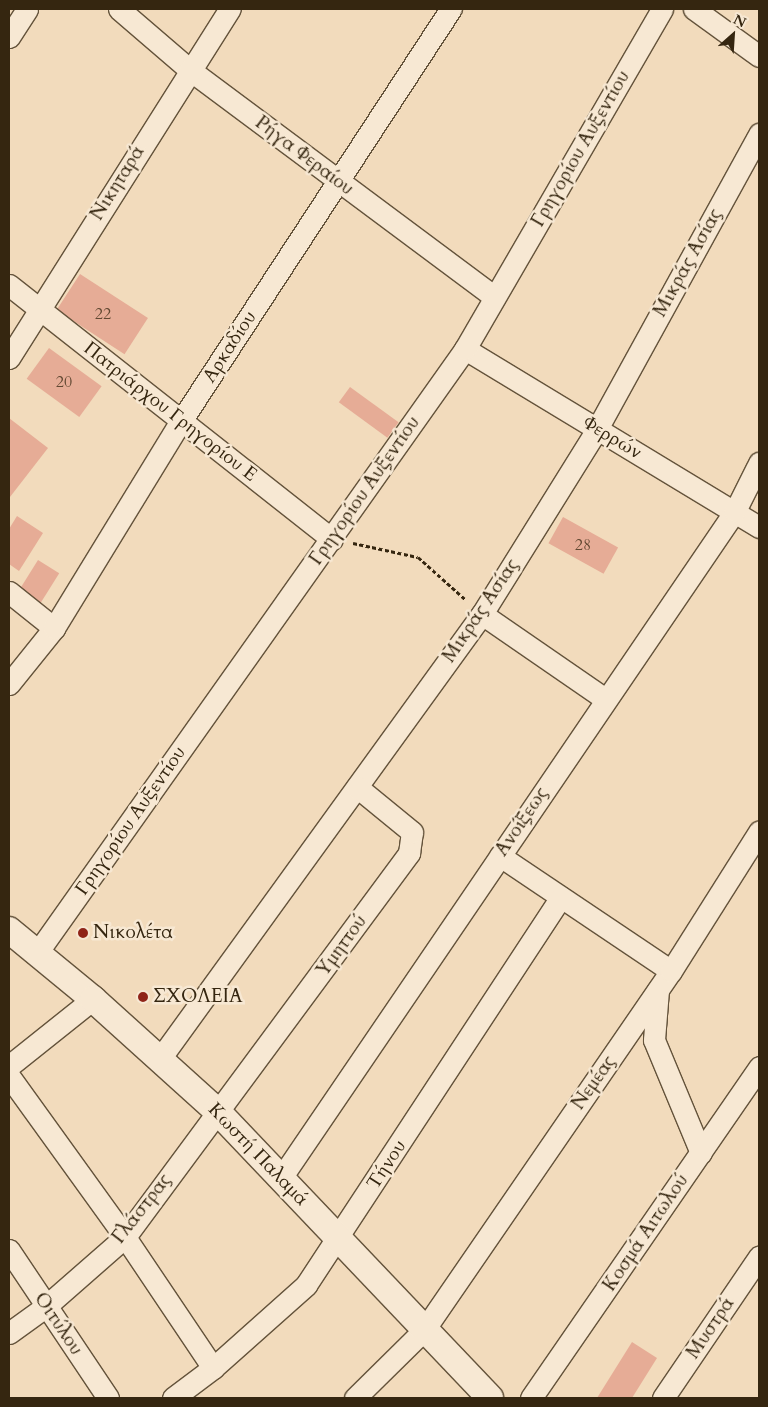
<!DOCTYPE html>
<html>
<head>
<meta charset="utf-8">
<style>
	body { margin:0 }
	#map { position:relative; width:768px; height:1407px; overflow:hidden; background:#f2dbbc; font-family:Cardo,serif }
	div>[style] { position:absolute }
	.building>* { inset:0; background:#e6ac96; transform-origin:0 0 }
	.path>* { height:3px; margin-top:-1.5px; transform-origin:0; background:repeating-linear-gradient(90deg,#352610 0 4px,transparent 0 6.5px) }
	.roads { filter:drop-shadow(1px 0 #64533b) drop-shadow(-1px 0 #64533b) drop-shadow(0 1px #64533b) drop-shadow(0 -1px #64533b) }
	.minor>* { height:21px; margin:-10.5px; padding:0 10.5px; transform-origin:10.5px; border-radius:10.5px; background:#f7e8d3 }
	.tertiary>* { height:26px; margin:-13px; padding:0 13px; transform-origin:13px; border-radius:13px; background:#f7e8d3 }
	.dots>* { width:14px; height:14px; translate:-50% -50%; box-sizing:border-box; border:2px solid #f7e8d3; border-radius:50% }
	span { translate:-50% -50%; white-space:nowrap; text-align:center; line-height:1.15; -webkit-text-stroke:5px #f7e8d3; paint-order:stroke }
	.number-label { font-size:16px; color:#614832 }
	.number-label span { -webkit-text-stroke-width:0 }
	.street-label { font-size:19px; color:#352610 }
	.poi-label { font-size:19px; color:#352610 }
	.left { translate:0 -50%; text-align:left }
	.frame { position:absolute; inset:0; border:10px solid #352610; pointer-events:none }
	.north { position:absolute; left:708px; top:10px; width:50px; height:50px; -webkit-text-stroke:4px #f7e8d3; paint-order:stroke; rotate:26deg; font-size:14px; font-weight:700; line-height:20px; text-align:center; color:#352610 }
	.north::after { content:''; display:block; margin:auto; width:18px; height:22px; background:#352610; clip-path:polygon(50% 0,100% 100%,50% 72%,0 100%) }
</style>
</head>
<body>
<div id="map">
	<div class="building">
		<div style="left:80px;top:274px;width:81px;height:43px;rotate:33deg"></div>
		<div style="left:49px;top:348px;width:65px;height:38px;rotate:36deg"></div>
		<div style="left:350px;top:387px;width:60px;height:19px;rotate:36deg"></div>
		<div style="clip-path:polygon(9px 418px,48px 448px,10px 497px,9px 495px)"></div>
		<div style="clip-path:polygon(17px 516px,43px 533px,19px 571px,9px 564px,9px 529px)"></div>
		<div style="left:563px;top:517px;width:63px;height:30px;rotate:29deg"></div>
		<div style="left:38px;top:560px;width:25px;height:36px;rotate:32deg"></div>
		<div style="clip-path:polygon(632px 1342px,657px 1358px,632px 1398px,597px 1398px)"></div>
	</div>
	<div class="path">
		<div style="left:353px;top:543px;width:66px;rotate:12.2deg"></div>
		<div style="left:418px;top:557px;width:64px;rotate:41.9deg"></div>
	</div>
	<div class="roads">
		<div class="minor">
			<div style="left:119px;top:9px;width:94px;rotate:40.7deg"></div>
			<div style="left:190px;top:70px;width:379px;rotate:36.7deg"></div>
			<div style="left:694px;top:9px;width:80px;rotate:35.9deg"></div>
			<div style="left:9px;top:37px;width:33px;rotate:-57deg"></div>
			<div style="left:9px;top:285px;width:411px;rotate:38.2deg"></div>
			<div style="left:465px;top:349px;width:344px;rotate:31.2deg"></div>
			<div style="left:9px;top:358px;width:413px;rotate:-57.7deg"></div>
			<div style="left:9px;top:592px;width:58px;rotate:38.7deg"></div>
			<div style="left:482px;top:614px;width:150px;rotate:34.6deg"></div>
			<div style="left:9px;top:684px;width:72px;rotate:-51.2deg"></div>
			<div style="left:54px;top:628px;width:243px;rotate:-58.5deg"></div>
			<div style="left:181px;top:421px;width:493px;rotate:-56.8deg"></div>
			<div style="left:500px;top:856px;width:206px;rotate:33.9deg"></div>
			<div style="left:37px;top:953px;width:740px;rotate:-54.68deg"></div>
			<div style="left:465px;top:349px;width:393px;rotate:-59.9deg"></div>
			<div style="left:658px;top:990px;width:50px;rotate:94.6deg"></div>
			<div style="left:654px;top:1040px;width:122px;rotate:67.4deg"></div>
			<div style="left:159px;top:1060px;width:551px;rotate:-54.09deg"></div>
			<div style="left:482px;top:614px;width:218px;rotate:-58.1deg"></div>
			<div style="left:597px;top:429px;width:337px;rotate:-61.2deg"></div>
			<div style="left:9px;top:1066px;width:107px;rotate:-38.6deg"></div>
			<div style="left:9px;top:1076px;width:198px;rotate:54.2deg"></div>
			<div style="left:125px;top:1237px;width:158px;rotate:56.1deg"></div>
			<div style="left:281px;top:1178px;width:807px;rotate:-55.76deg"></div>
			<div style="left:735px;top:511px;width:54px;rotate:-63.4deg"></div>
			<div style="left:9px;top:1250px;width:178px;rotate:56.2deg"></div>
			<div style="left:9px;top:1333px;width:44px;rotate:-35.8deg"></div>
			<div style="left:45px;top:1307px;width:106px;rotate:-41.2deg"></div>
			<div style="left:125px;top:1237px;width:478px;rotate:-53.5deg"></div>
			<div style="left:409px;top:853px;width:21px;rotate:-82deg"></div>
			<div style="left:412px;top:832px;width:71px;rotate:-140.7deg"></div>
			<div style="left:173px;top:1398px;width:50px;rotate:-36.9deg"></div>
			<div style="left:213px;top:1368px;width:125px;rotate:-41.7deg"></div>
			<div style="left:306px;top:1285px;width:464px;rotate:-56.7deg"></div>
			<div style="left:355px;top:1398px;width:97px;rotate:-44.6deg"></div>
			<div style="left:424px;top:1330px;width:436px;rotate:-55.5deg"></div>
			<div style="left:671px;top:971px;width:165px;rotate:-57.7deg"></div>
			<div style="left:531px;top:1398px;width:402px;rotate:-55.4deg"></div>
			<div style="left:663px;top:1398px;width:171px;rotate:-55.8deg"></div>
		</div>
		<div class="tertiary">
			<div style="left:9px;top:930px;width:109px;rotate:39.4deg"></div>
			<div style="left:93px;top:999px;width:167px;rotate:42.1deg"></div>
			<div style="left:217px;top:1111px;width:396px;rotate:46.4deg"></div>
		</div>
	</div>
	<div class="dots">
		<div style="left:83px;top:933px;background:#8f2418"></div>
		<div style="left:143px;top:997px;background:#8f2418"></div>
	</div>
	<div class="number-label">
		<span style="left:103px;top:314px">22</span>
		<span style="left:64px;top:382px">20</span>
		<span style="left:583px;top:545px">28</span>
	</div>
	<div class="street-label">
		<span style="left:581px;top:149px;rotate:-60deg">Γρηγορίου Αυξεντίου</span>
		<span style="left:304px;top:156px;rotate:37deg">Ρήγα Φεραίου</span>
		<span style="left:118px;top:183px;rotate:-58deg">Νικηταρά</span>
		<span style="left:688px;top:263px;rotate:-61deg">Μικράς Ασίας</span>
		<span style="left:230px;top:347px;rotate:-57deg">Αρκαδίου</span>
		<span style="left:170px;top:412px;rotate:38deg">Πατριάρχου Γρηγορίου Ε</span>
		<span style="left:612px;top:438px;rotate:31deg">Φερρών</span>
		<span style="left:365px;top:491px;rotate:-55deg">Γρηγορίου Αυξεντίου</span>
		<span style="left:481px;top:611px;rotate:-56deg">Μικράς Ασίας</span>
		<span style="left:131px;top:821px;rotate:-55deg">Γρηγορίου Αυξεντίου</span>
		<span style="left:522px;top:822px;rotate:-56deg">Ανοίξεως</span>
		<span style="left:342px;top:946px;rotate:-54deg">Υμηττού</span>
		<span style="left:594px;top:1083px;rotate:-55deg">Νεμέας</span>
		<span style="left:258px;top:1155px;rotate:46deg">Κωστή Παλαμά</span>
		<span style="left:387px;top:1165px;rotate:-57deg">Τήνου</span>
		<span style="left:142px;top:1209px;rotate:-52deg">Γλάστρας</span>
		<span style="left:646px;top:1233px;rotate:-56deg">Κοσμά Αιτωλού</span>
		<span style="left:58px;top:1324px;rotate:56deg">Οιτύλου</span>
		<span style="left:711px;top:1328px;rotate:-56deg">Μυστρά</span>
	</div>
	<div class="poi-label">
		<span class="left" style="left:93px;top:933px">Νικολέτα</span>
		<span class="left" style="left:153px;top:997px">ΣΧΟΛΕΙΑ</span>
	</div>
	<div class="frame"></div>
	<div class="north">N</div>
</div>
</body>
</html>
